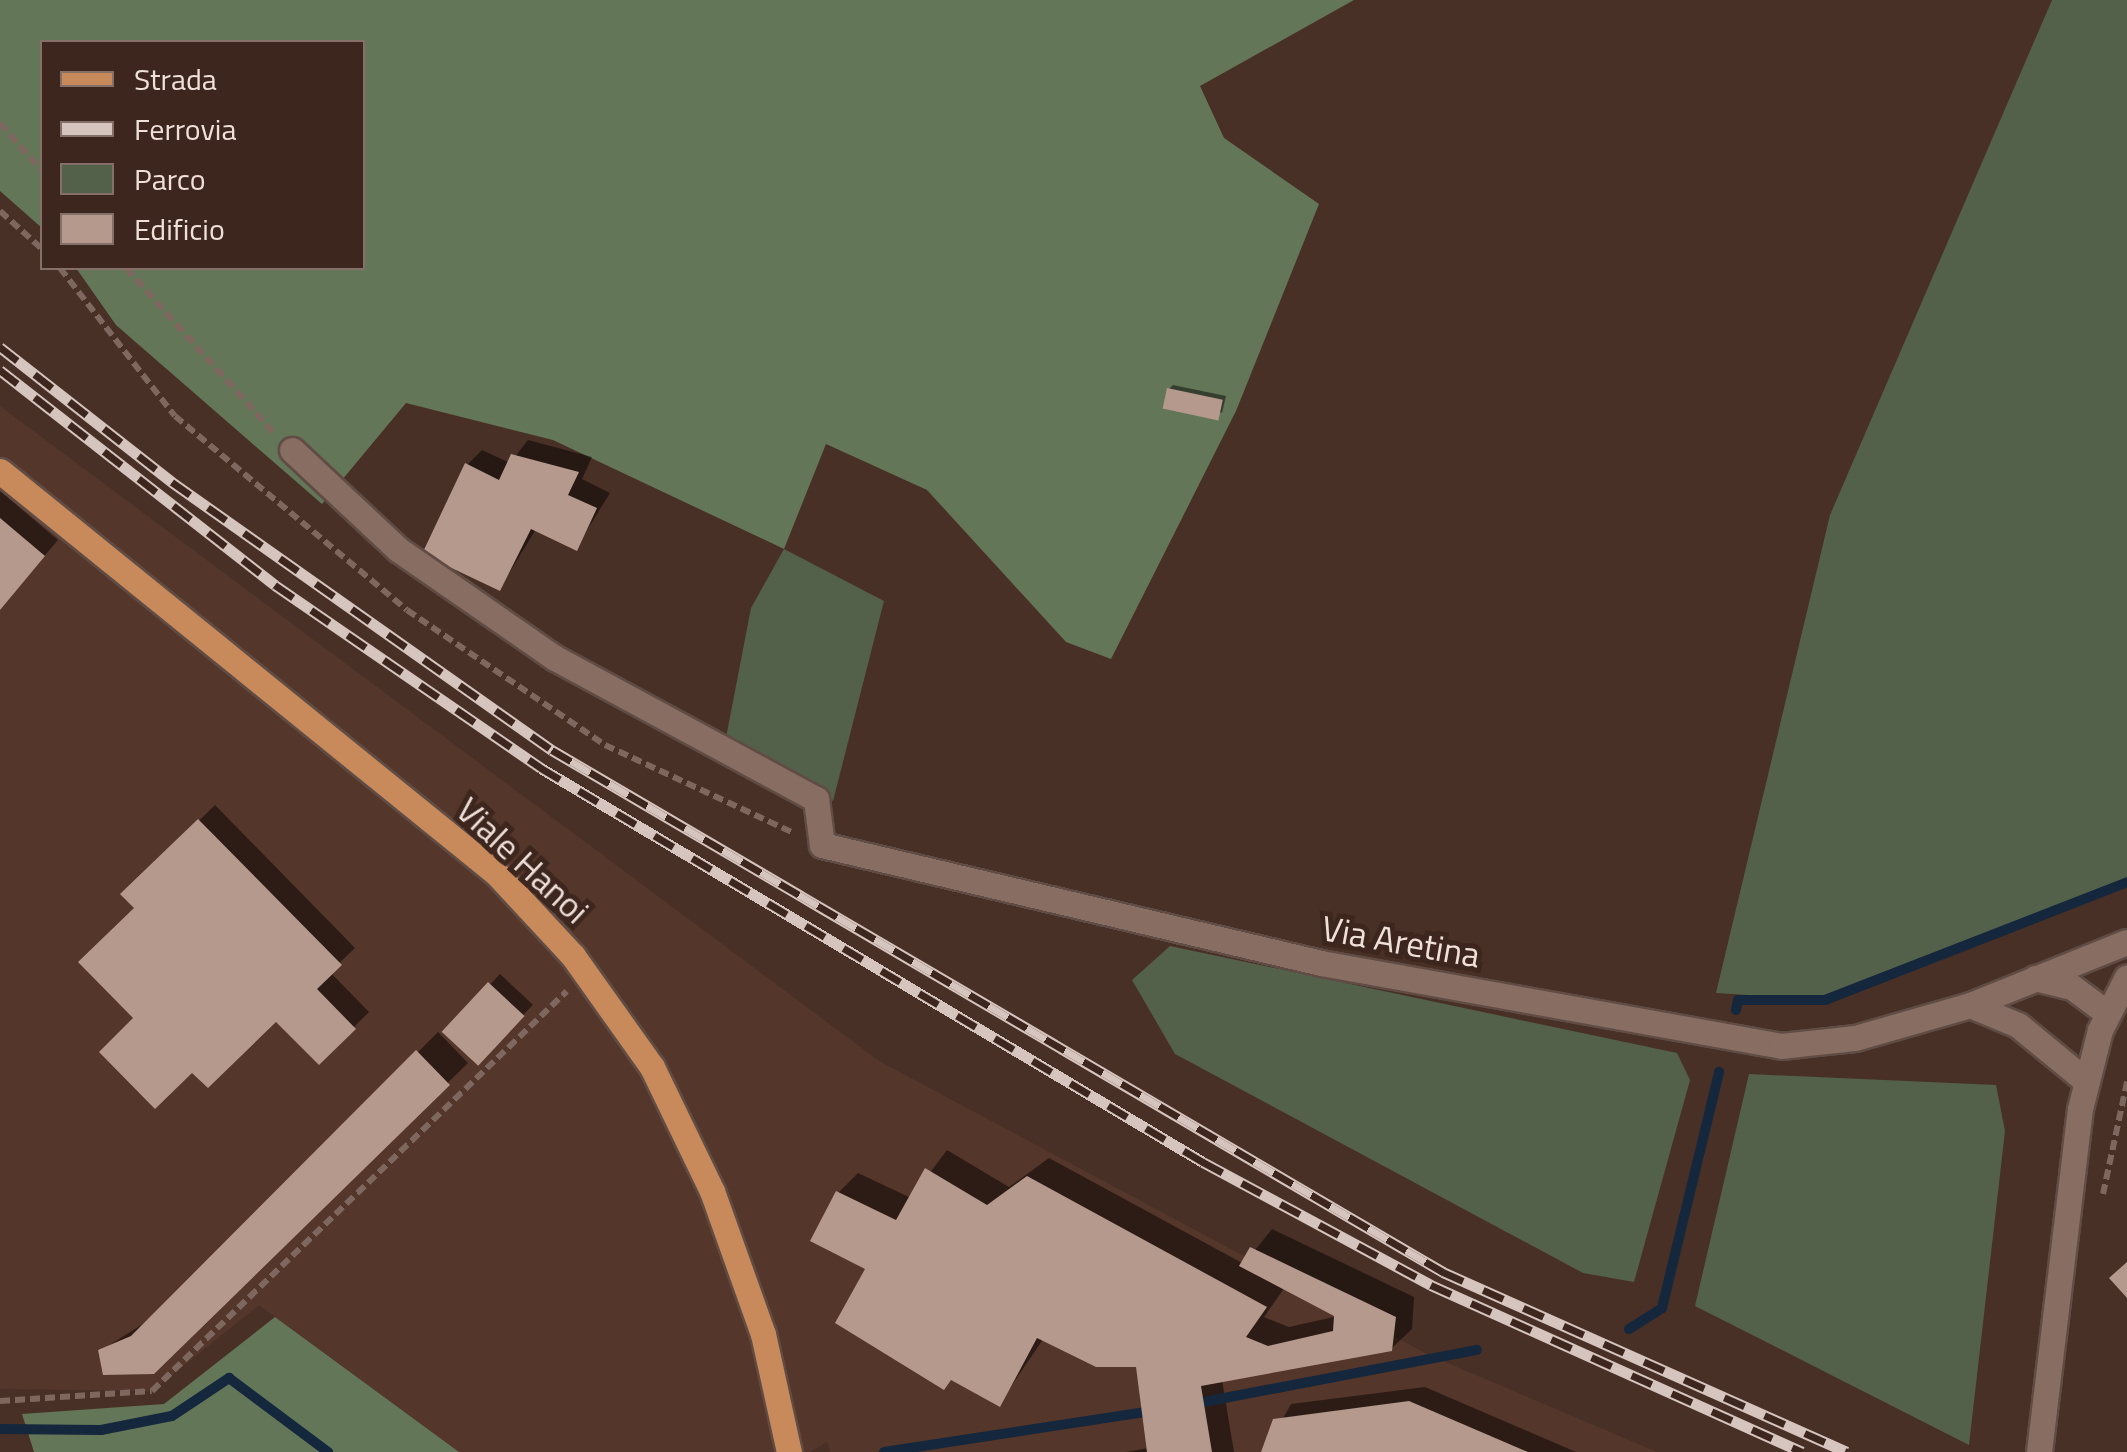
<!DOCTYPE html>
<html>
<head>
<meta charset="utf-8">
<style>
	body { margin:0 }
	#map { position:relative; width:2127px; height:1452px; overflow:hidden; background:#483026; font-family:"Titillium Web",sans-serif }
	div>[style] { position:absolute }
	.built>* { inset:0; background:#55362a }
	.green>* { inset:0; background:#53604a }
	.forest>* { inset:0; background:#647658 }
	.shadow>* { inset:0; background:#0007; transform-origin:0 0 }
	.stream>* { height:10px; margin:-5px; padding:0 5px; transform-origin:5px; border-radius:5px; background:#14273d }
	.building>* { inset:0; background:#b6998d; transform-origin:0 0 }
	.path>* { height:6px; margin-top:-3px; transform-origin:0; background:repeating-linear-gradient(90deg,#7d675f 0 10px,transparent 0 15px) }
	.roads { filter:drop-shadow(2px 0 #604c44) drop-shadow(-2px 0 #604c44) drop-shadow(0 2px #604c44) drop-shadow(0 -2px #604c44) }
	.minor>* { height:25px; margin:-12.5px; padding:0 12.5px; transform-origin:12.5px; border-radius:12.5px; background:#886d62 }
	.major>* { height:25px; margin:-12.5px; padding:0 12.5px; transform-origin:12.5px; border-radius:12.5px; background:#c88a5a }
	.rail>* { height:11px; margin-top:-5.5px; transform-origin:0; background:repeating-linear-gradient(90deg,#3d261d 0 22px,#d6c4be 0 44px); box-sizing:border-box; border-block:2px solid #d6c4be }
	span { translate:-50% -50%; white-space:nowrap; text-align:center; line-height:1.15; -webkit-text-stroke:10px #3d261d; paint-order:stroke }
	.street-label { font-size:35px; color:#f0e0da }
	.legend { position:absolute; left:40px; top:40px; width:325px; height:230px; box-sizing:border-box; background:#3d261d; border:2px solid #857069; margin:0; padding:12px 18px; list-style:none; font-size:30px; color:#f0e0da }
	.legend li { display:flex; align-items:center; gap:20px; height:50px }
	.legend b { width:50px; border:2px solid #857069 }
</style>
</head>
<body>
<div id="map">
	<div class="built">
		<div style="clip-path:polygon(0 406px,879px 1061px,1431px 1356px,1657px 1452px,830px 1452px,827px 1442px,810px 1452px,459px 1452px,259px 1305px,152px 1391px,0 1389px)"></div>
	</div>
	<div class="green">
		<div style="clip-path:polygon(2052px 0,2127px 0,2127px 882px,1825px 1000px,1716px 993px,1830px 515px)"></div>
		<div style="clip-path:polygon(784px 549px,884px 601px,833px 801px,724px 748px,751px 608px)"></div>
		<div style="clip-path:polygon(1170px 946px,1677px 1053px,1690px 1080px,1634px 1282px,1583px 1273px,1175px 1054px,1132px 980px)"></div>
		<div style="clip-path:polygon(1749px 1074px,1996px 1085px,2005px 1131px,1969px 1445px,1695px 1306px)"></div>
	</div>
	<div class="forest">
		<div style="clip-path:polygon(0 0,1354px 0,1200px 86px,1224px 138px,1319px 204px,1236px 411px,1111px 659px,1066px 642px,927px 490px,826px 444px,784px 549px,553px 440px,406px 403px,322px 504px,116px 325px,76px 268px,362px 268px,362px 42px,42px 42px,42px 228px,0 191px)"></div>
		<div style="clip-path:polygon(275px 1317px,459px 1452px,34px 1452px,22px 1414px,164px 1404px)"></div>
	</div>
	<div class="shadow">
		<div style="clip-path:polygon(1173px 385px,1226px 396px,1222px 413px,1169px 389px)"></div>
		<div style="clip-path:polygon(528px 440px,592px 457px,582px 479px,610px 493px,576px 548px,536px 529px,500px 588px,467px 465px,482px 450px,510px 463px)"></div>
		<div style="clip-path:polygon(0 491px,58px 540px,0 609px)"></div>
		<div style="clip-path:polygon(215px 805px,355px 948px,330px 972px,369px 1012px,319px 1062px,276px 1018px,136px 1018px,137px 908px,124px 894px)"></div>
		<div style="left:500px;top:974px;width:45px;height:79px;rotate:43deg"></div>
		<div style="clip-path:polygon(438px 1032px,468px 1063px,153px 1371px,100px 1351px,154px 1317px)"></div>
		<div style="clip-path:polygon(evenodd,947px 1150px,1009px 1187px,1049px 1158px,1244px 1264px,1272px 1229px,1414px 1297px,1412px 1329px,1391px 1349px,1222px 1380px,1234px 1452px,1126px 1452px,1149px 1448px,1138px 1364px,1044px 1338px,999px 1404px,869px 1268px,838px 1193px,858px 1173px,911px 1198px,947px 1150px,1285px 1287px,1338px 1316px,1289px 1327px,1264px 1317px,1285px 1287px)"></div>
		<div style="clip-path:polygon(1425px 1387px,1576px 1452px,1264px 1452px,1291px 1404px)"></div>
	</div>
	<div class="stream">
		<div style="left:1736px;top:1010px;width:10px;rotate:-79deg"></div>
		<div style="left:1738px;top:1000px;width:87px"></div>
		<div style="left:1825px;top:1000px;width:324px;rotate:-21.3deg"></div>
		<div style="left:1629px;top:1329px;width:39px;rotate:-32deg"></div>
		<div style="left:1662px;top:1308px;width:243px;rotate:-76.4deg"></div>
		<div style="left:1193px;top:1404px;width:289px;rotate:-10.8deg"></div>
		<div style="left:0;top:1429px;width:101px;rotate:0.6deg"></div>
		<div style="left:101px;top:1430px;width:72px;rotate:-11.2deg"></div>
		<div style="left:172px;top:1416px;width:69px;rotate:-33.7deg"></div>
		<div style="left:229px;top:1378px;width:124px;rotate:36.8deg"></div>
		<div style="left:884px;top:1452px;width:270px;rotate:-8.7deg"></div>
	</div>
	<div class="building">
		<div style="left:1167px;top:388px;width:57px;height:21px;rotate:12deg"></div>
		<div style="clip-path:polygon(511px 454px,579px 472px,568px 495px,597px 508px,577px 551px,531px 529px,500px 591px,422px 554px,465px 463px,499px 480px)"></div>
		<div style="clip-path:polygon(0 518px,45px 556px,0 610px)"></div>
		<div style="clip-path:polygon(198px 819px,342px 965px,317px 989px,356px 1029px,319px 1065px,276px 1022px,208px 1088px,192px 1073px,155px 1109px,99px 1052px,133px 1018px,78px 962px,134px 908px,120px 894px)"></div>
		<div style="left:488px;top:982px;width:50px;height:68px;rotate:43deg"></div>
		<div style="clip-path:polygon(416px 1050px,450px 1085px,154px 1374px,103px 1375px,98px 1350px,131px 1336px)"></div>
		<div style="clip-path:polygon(925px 1168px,987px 1205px,1027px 1176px,1267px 1307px,1246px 1337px,1268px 1346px,1333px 1331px,1334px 1316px,1239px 1266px,1250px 1247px,1396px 1317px,1392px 1351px,1201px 1386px,1212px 1452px,1147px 1452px,1136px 1367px,1096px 1367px,1037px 1338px,1000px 1407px,951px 1380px,944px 1390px,835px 1323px,865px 1269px,810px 1241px,836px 1191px,896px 1220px)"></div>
		<div style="clip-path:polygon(2127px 1262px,2127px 1298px,2109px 1278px)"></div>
		<div style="clip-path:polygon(1409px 1401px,1528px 1452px,1261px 1452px,1273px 1419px)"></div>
	</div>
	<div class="path">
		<div style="left:0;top:123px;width:64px;rotate:48.8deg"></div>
		<div style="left:0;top:211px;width:57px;rotate:42.1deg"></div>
		<div style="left:60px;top:268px;width:187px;rotate:52.2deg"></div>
		<div style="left:175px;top:416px;width:302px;rotate:39.9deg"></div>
		<div style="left:407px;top:610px;width:240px;rotate:34.3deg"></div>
		<div style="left:605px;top:745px;width:208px;rotate:25deg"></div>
		<div style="left:126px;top:268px;width:220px;rotate:48.1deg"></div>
		<div style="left:2103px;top:1194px;width:115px;rotate:-77.9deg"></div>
		<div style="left:0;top:1401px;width:152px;rotate:-3.8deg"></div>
		<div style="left:152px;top:1391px;width:576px;rotate:-43.95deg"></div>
	</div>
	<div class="roads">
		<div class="minor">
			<div style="left:292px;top:450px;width:146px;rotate:43.1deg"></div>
			<div style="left:399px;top:550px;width:190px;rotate:34.7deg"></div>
			<div style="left:555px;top:658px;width:297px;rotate:28.4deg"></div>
			<div style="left:816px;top:799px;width:46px;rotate:82.6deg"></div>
			<div style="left:822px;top:845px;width:513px;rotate:13.3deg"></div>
			<div style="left:1321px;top:963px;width:467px;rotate:10.2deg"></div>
			<div style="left:1781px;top:1046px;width:74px;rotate:-6.2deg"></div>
			<div style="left:1855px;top:1038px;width:120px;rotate:-16deg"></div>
			<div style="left:1970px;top:1005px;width:169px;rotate:-21.9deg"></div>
			<div style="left:2035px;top:978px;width:38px;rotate:14deg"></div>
			<div style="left:2072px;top:987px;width:44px;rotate:36.6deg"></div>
			<div style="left:1970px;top:1005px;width:52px;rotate:22.6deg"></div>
			<div style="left:2018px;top:1025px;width:88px;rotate:39.5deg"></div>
			<div style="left:2039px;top:1452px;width:345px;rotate:-83.2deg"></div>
			<div style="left:2080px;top:1109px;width:81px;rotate:-75.8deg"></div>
			<div style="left:2100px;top:1030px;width:59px;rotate:-63deg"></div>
		</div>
		<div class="major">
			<div style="left:0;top:471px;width:638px;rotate:39.02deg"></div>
			<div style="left:496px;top:873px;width:113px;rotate:47.1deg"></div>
			<div style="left:573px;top:956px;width:136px;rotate:54.6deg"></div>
			<div style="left:652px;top:1067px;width:138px;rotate:64.2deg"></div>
			<div style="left:712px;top:1191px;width:152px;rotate:70.4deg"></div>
			<div style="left:763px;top:1334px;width:121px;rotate:77.6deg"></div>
		</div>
	</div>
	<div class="rail">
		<div style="left:0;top:347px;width:219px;rotate:38.1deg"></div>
		<div style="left:172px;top:482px;width:465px;rotate:35.2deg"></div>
		<div style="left:552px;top:750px;width:1033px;rotate:30.36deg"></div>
		<div style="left:1443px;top:1272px;width:442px;rotate:24deg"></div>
		<div style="left:0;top:370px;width:349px;rotate:38deg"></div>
		<div style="left:275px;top:585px;width:323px;rotate:34.5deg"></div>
		<div style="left:541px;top:768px;width:770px;rotate:30.76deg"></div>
		<div style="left:1203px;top:1162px;width:259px;rotate:28.3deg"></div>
		<div style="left:1431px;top:1285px;width:407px;rotate:24.2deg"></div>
	</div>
	<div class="street-label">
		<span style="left:523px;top:860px;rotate:43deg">Viale Hanoi</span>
		<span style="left:1401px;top:941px;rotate:10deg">Via Aretina</span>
	</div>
	<ul class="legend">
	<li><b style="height:12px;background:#c88a5a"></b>Strada</li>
	<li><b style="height:12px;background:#d6c4be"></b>Ferrovia</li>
	<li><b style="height:28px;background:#53604a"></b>Parco</li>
	<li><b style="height:28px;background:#b6998d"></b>Edificio</li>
	</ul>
</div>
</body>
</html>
